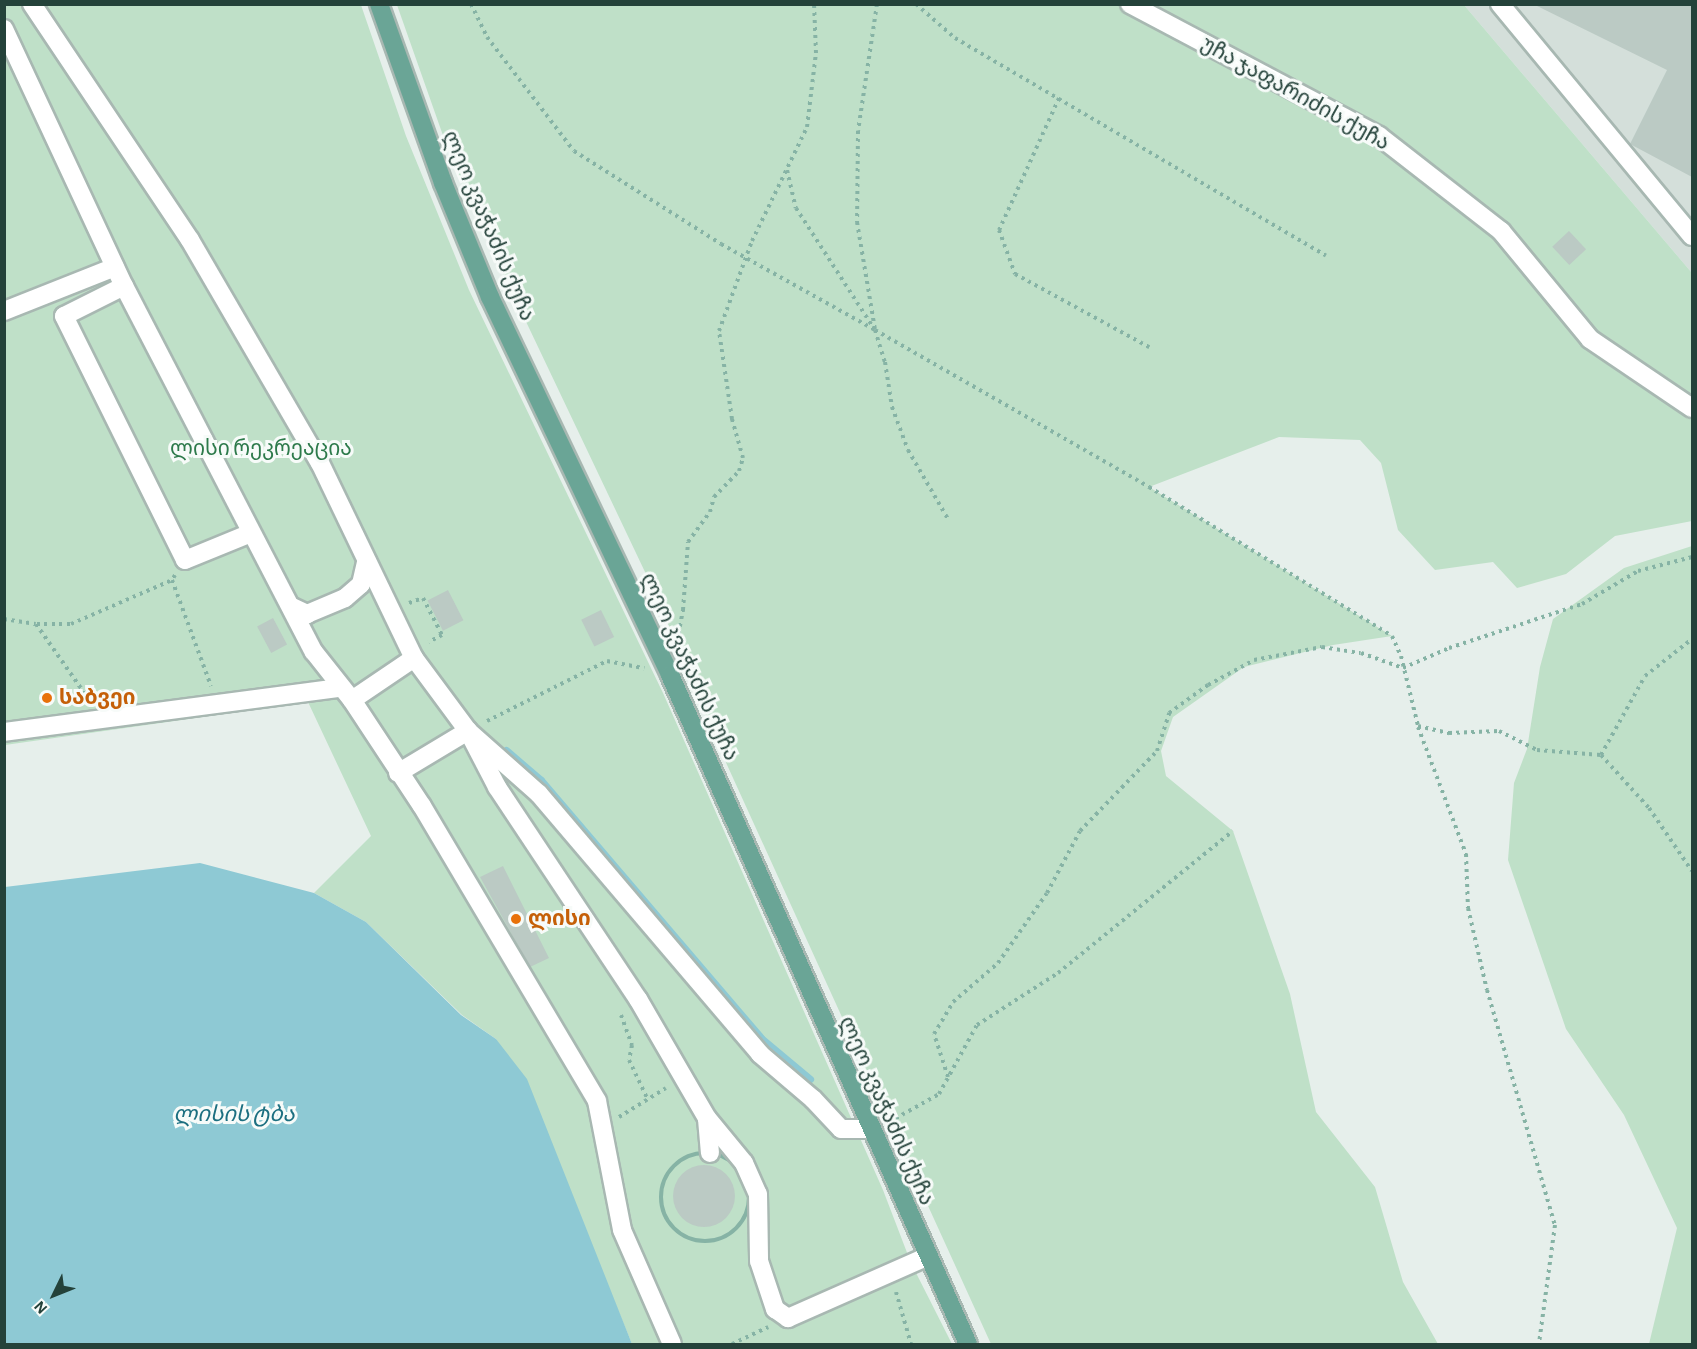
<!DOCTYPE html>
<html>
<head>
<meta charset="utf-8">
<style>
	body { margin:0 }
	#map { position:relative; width:1697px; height:1349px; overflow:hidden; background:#e6efeb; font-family:"Alegreya Sans","Noto Sans Georgian",sans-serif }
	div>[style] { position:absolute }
	.built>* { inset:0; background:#d4dfda }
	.green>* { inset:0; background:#bfe0c8 }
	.water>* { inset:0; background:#8ec9d4 }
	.stream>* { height:7px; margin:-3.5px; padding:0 3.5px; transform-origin:3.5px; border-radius:3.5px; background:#8ec9d4 }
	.building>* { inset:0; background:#bbcac4; transform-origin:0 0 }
	.round { border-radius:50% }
	.path>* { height:4px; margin-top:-2px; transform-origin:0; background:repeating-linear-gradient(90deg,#86b3a5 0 3px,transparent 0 7.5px) }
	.path>.ring { margin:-2px; padding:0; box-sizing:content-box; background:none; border:4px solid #86b3a5; border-radius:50% }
	.roads { filter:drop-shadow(2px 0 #a8b8b2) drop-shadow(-2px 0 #a8b8b2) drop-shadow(0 2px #a8b8b2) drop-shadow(0 -2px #a8b8b2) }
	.minor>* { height:18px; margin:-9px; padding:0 9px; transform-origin:9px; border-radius:9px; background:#fff }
	.major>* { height:18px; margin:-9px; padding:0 9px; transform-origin:9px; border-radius:9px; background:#6aa596 }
	.dots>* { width:16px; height:16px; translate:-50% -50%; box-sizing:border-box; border:3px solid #f7fbf9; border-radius:50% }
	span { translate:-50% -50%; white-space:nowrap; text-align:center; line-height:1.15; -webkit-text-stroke:6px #f7fbf9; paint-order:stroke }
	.street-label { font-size:21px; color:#24423a }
	.park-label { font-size:21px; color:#2d7a4b }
	.food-label { font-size:21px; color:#c56008; font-weight:700 }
	.left { translate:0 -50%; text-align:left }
	.water-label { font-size:22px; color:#1c6f80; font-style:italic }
	.frame { position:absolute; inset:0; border:6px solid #24423a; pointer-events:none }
	.north { position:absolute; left:24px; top:1265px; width:60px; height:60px; -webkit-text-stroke:4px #f7fbf9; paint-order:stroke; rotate:227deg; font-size:16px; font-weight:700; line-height:24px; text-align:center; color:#24423a }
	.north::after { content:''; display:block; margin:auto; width:21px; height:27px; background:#24423a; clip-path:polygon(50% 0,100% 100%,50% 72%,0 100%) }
</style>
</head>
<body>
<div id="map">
	<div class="built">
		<div style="clip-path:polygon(1464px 5px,1692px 5px,1692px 273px)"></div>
	</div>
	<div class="green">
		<div style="clip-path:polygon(4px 5px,361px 5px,406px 136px,469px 290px,663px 693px,883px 1190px,911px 1263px,952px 1344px,632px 1344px,585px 1230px,496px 1039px,462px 1015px,366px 922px,314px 893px,371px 836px,308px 702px,5px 745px)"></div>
		<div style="clip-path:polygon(397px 5px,1464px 5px,1692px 273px,1692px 521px,1615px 536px,1566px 574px,1517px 588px,1493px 562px,1435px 570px,1398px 530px,1381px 463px,1360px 440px,1279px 437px,1149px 487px,1392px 636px,1333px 645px,1244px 667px,1173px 717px,1161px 751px,1166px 776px,1233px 831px,1290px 994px,1316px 1112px,1375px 1187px,1403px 1282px,1438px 1344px,991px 1344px,723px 756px,655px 593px,482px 229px,446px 144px)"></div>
		<div style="clip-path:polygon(1692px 546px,1692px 1344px,1649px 1344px,1677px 1228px,1624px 1115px,1566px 1029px,1508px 860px,1514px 783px,1527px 749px,1540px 667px,1553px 619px,1624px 568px)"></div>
	</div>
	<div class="water">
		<div style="clip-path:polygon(200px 863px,314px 893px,366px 922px,461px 1015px,496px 1039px,527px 1079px,632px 1344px,5px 1344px,5px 887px)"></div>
	</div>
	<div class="stream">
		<div style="left:506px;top:750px;width:46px;rotate:40.6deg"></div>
		<div style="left:541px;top:780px;width:339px;rotate:49.5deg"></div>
		<div style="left:761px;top:1038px;width:64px;rotate:39.9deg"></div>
	</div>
	<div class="building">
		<div style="clip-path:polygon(1533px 4px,1692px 4px,1692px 177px,1630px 144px,1667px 70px)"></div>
		<div style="left:1569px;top:231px;width:25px;height:23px;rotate:47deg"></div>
		<div style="left:448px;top:590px;width:34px;height:23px;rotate:63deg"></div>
		<div style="left:601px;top:610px;width:30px;height:22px;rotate:64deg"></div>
		<div style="left:273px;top:618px;width:30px;height:18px;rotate:62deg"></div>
		<div style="clip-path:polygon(503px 866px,549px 958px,530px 967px,480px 877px)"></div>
		<div class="round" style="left:673px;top:1165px;width:62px;height:62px"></div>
	</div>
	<div class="path">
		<div style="left:471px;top:4px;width:37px;rotate:64deg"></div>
		<div style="left:487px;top:37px;width:143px;rotate:52.7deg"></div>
		<div style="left:574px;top:151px;width:174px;rotate:32.3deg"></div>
		<div style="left:721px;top:244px;width:176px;rotate:29.2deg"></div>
		<div style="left:877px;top:4px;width:128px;rotate:98.5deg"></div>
		<div style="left:858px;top:131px;width:91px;rotate:90.6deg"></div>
		<div style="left:857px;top:222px;width:109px;rotate:80.5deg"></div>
		<div style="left:875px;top:330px;width:316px;rotate:29.8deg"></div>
		<div style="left:1149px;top:487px;width:285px;rotate:31.5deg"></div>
		<div style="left:1392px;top:636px;width:22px;rotate:66deg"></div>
		<div style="left:1401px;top:656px;width:72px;rotate:76.3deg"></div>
		<div style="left:1418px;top:726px;width:32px;rotate:13deg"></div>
		<div style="left:1449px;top:733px;width:50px;rotate:-2.3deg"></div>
		<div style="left:1499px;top:731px;width:42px;rotate:26.6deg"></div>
		<div style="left:1537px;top:750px;width:64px;rotate:4.5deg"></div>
		<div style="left:1601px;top:755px;width:72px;rotate:47.8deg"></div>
		<div style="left:1649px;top:808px;width:76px;rotate:55.7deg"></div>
		<div style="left:916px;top:4px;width:52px;rotate:41.1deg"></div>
		<div style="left:955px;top:38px;width:430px;rotate:30.4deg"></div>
		<div style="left:1059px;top:98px;width:145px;rotate:114.4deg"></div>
		<div style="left:999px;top:230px;width:47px;rotate:70deg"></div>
		<div style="left:1015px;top:274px;width:153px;rotate:28.6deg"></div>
		<div style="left:787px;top:170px;width:39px;rotate:77deg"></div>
		<div style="left:796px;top:208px;width:145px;rotate:57.1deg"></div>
		<div style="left:875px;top:330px;width:34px;rotate:73deg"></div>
		<div style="left:885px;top:362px;width:46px;rotate:81.2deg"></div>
		<div style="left:892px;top:407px;width:46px;rotate:69.6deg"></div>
		<div style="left:908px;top:450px;width:80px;rotate:59.9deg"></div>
		<div style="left:175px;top:575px;width:6px;rotate:121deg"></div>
		<div style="left:172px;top:580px;width:113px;rotate:69.8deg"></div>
		<div style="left:409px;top:603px;width:15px;rotate:-20deg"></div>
		<div style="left:423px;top:598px;width:42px;rotate:62.8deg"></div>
		<div style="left:442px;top:635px;width:15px;rotate:152deg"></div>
		<div style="left:4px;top:619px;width:32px;rotate:9deg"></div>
		<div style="left:36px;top:624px;width:94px;rotate:55deg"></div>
		<div style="left:37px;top:624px;width:34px"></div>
		<div style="left:71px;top:624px;width:110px;rotate:-23.5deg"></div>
		<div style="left:677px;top:641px;width:32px;rotate:-79deg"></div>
		<div style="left:683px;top:610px;width:68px;rotate:-85.8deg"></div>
		<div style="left:688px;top:542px;width:37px;rotate:-54deg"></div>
		<div style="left:710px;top:512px;width:16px;rotate:-75deg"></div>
		<div style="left:714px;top:497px;width:36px;rotate:-46deg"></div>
		<div style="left:739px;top:471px;width:14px;rotate:-73deg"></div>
		<div style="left:743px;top:458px;width:41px;rotate:-105.8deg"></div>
		<div style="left:732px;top:419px;width:89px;rotate:-98.4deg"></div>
		<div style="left:719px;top:331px;width:96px;rotate:-69.9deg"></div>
		<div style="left:752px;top:241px;width:127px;rotate:-64.2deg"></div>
		<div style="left:807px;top:127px;width:75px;rotate:-83.1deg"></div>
		<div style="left:816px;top:53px;width:49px;rotate:-92.3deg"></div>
		<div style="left:487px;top:721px;width:134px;rotate:-26.6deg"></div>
		<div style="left:607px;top:661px;width:38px;rotate:11deg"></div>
		<div style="left:1418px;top:727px;width:136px;rotate:69.3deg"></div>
		<div style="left:1466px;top:854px;width:54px;rotate:87.9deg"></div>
		<div style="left:1468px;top:908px;width:84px;rotate:77deg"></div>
		<div style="left:1487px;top:990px;width:245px;rotate:73.9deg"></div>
		<div style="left:1555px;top:1225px;width:120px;rotate:97.7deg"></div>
		<div style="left:1601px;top:755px;width:90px;rotate:-60.9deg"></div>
		<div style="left:1645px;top:676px;width:60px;rotate:-38.2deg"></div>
		<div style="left:621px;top:1015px;width:32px;rotate:70deg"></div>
		<div style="left:632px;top:1045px;width:15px;rotate:101deg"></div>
		<div style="left:629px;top:1060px;width:44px;rotate:64.6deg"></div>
		<div style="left:948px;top:1077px;width:45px;rotate:-108deg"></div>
		<div style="left:934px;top:1034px;width:37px;rotate:-59deg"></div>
		<div style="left:953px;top:1002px;width:60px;rotate:-40.9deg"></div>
		<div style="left:998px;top:963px;width:85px;rotate:-55deg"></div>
		<div style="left:1047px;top:893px;width:70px;rotate:-62deg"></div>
		<div style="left:1080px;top:831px;width:111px;rotate:-46.1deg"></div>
		<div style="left:1157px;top:751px;width:40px;rotate:-72deg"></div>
		<div style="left:1169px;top:713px;width:48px;rotate:-35.7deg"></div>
		<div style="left:1208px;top:685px;width:52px;rotate:-28.5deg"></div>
		<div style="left:1254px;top:660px;width:69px;rotate:-10.8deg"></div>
		<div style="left:1322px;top:647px;width:39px;rotate:9deg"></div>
		<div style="left:1361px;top:653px;width:45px;rotate:19.7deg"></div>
		<div style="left:1403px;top:668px;width:50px;rotate:-23.5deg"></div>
		<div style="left:1449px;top:648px;width:140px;rotate:-18.3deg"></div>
		<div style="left:1582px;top:604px;width:65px;rotate:-30.5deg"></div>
		<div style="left:1638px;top:571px;width:56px;rotate:-14.5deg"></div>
		<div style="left:619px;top:1117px;width:55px;rotate:-31.7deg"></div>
		<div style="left:889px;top:1122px;width:57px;rotate:-29.2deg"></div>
		<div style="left:939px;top:1094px;width:79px;rotate:-61.2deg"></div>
		<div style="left:977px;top:1025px;width:96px;rotate:-32.7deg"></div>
		<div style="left:1058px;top:973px;width:225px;rotate:-39.1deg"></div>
		<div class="ring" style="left:661px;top:1153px;width:84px;height:84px"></div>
		<div style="left:896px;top:1292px;width:54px;rotate:73.9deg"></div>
		<div style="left:732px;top:1344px;width:40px;rotate:-25deg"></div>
	</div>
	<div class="roads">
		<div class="minor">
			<div style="left:32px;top:4px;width:284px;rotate:56.2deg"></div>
			<div style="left:190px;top:240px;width:258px;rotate:59.8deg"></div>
			<div style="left:320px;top:463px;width:216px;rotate:64.3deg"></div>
			<div style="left:414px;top:658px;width:91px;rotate:53.5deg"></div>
			<div style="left:468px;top:731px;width:95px;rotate:41.6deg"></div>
			<div style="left:539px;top:794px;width:341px;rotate:49.6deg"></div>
			<div style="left:760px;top:1054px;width:70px;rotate:40.3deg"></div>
			<div style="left:813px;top:1099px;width:41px;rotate:47deg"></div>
			<div style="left:841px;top:1129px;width:29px"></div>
			<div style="left:1130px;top:4px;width:282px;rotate:27.9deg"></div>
			<div style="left:1379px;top:136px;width:155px;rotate:37.9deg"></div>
			<div style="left:1501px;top:231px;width:140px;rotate:50.5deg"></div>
			<div style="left:1590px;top:339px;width:123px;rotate:34.1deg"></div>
			<div style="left:1500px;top:4px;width:301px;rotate:50.4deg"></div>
			<div style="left:4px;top:29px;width:284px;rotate:65deg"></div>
			<div style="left:124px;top:286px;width:412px;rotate:62.6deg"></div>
			<div style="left:314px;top:652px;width:61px;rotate:51.6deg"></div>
			<div style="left:352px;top:700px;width:127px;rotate:56.6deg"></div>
			<div style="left:422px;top:806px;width:343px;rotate:59.3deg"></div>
			<div style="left:597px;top:1101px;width:131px;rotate:79deg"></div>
			<div style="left:622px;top:1230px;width:124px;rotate:66.3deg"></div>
			<div style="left:124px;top:286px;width:67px;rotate:153.4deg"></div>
			<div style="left:64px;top:316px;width:272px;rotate:63.6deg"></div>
			<div style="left:185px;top:560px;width:71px;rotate:-22.2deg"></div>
			<div style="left:4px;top:311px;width:119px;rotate:-21.6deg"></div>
			<div style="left:292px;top:607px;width:17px;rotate:25deg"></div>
			<div style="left:307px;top:614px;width:41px;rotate:-22.8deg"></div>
			<div style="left:345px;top:598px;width:21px;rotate:-41deg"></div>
			<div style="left:361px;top:584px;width:23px;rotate:-77deg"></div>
			<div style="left:352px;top:700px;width:75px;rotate:-34.1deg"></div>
			<div style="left:4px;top:732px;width:339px;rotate:-7.5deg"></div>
			<div style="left:398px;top:773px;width:82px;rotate:-31deg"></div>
			<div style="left:468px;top:731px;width:63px;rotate:62.6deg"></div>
			<div style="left:497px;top:787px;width:255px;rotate:56.4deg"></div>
			<div style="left:638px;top:999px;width:138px;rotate:59.9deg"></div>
			<div style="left:707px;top:1118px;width:58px;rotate:50.6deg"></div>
			<div style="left:744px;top:1163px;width:34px;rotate:66deg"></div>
			<div style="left:758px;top:1194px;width:67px;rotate:89.1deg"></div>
			<div style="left:759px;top:1261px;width:51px;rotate:71.6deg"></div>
			<div style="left:775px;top:1309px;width:16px;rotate:35deg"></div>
			<div style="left:788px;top:1318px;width:151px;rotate:-23.8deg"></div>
			<div style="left:707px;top:1119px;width:34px;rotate:85deg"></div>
		</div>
		<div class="major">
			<div style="left:379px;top:4px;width:190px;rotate:70.3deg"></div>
			<div style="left:443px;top:183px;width:123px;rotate:67.6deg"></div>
			<div style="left:490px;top:297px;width:419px;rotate:64.5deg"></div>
			<div style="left:670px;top:675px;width:732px;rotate:65.99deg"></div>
		</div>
	</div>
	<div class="dots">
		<div style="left:47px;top:698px;background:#e8710a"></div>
		<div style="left:516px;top:919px;background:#e8710a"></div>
	</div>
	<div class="street-label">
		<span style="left:1295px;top:94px;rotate:29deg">უჩა ჯაფარიძის ქუჩა</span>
		<span style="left:488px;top:226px;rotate:67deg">ლეო კვაჭაძის ქუჩა</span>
		<span style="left:689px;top:667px;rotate:65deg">ლეო კვაჭაძის ქუჩა</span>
		<span style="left:886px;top:1111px;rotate:66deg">ლეო კვაჭაძის ქუჩა</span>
	</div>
	<div class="park-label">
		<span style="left:261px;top:449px">ლისი რეკრეაცია</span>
	</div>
	<div class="food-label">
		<span class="left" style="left:59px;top:698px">საბვეი</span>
		<span class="left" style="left:528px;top:919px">ლისი</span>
	</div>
	<div class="water-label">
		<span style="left:234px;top:1115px">ლისის ტბა</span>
	</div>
	<div class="frame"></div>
	<div class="north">N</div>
</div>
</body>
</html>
